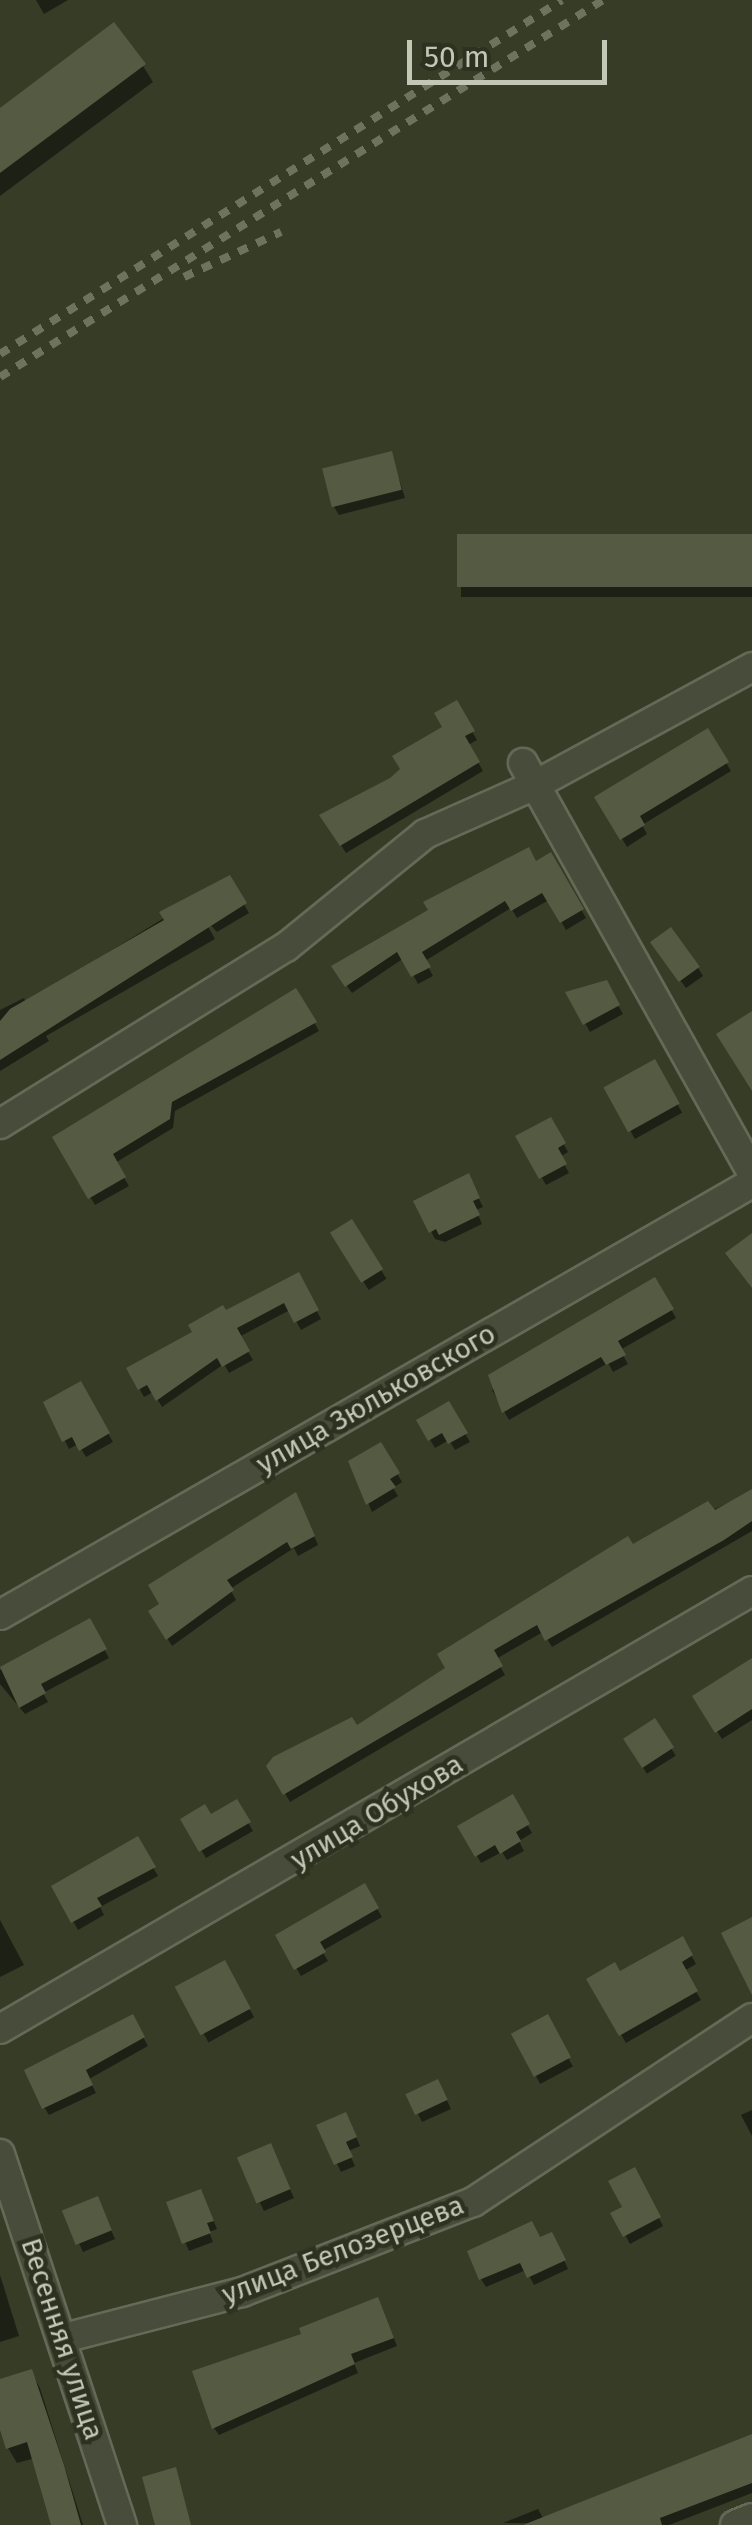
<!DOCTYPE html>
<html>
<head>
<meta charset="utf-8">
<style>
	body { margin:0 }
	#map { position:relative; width:752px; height:2525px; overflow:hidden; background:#373c27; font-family:"Fira Sans",sans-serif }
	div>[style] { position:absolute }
	.shadow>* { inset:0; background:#0007; transform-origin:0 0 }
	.building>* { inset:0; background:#555b43; transform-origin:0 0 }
	.roads { filter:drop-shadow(2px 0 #656a58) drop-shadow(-2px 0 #656a58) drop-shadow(0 2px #656a58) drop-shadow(0 -2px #656a58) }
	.minor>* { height:28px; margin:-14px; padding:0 14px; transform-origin:14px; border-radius:14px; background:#484c3a }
	.rail>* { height:8px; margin-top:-4px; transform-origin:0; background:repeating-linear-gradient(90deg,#6d735d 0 10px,transparent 0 20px) }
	span { translate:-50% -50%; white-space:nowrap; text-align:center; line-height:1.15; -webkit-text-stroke:9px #2d311f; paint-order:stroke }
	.street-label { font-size:28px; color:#c2c7b6 }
	.scale { position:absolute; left:407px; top:40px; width:200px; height:45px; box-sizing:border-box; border:5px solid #c2c7b6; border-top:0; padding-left:12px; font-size:30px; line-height:35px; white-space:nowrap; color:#c2c7b6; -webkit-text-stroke:8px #2d311f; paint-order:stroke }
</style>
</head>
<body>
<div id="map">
	<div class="shadow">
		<div style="clip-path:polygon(36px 0,68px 0,44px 14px)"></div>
		<div style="clip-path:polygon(143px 66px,153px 82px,0 196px,0 111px)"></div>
		<div style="clip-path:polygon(391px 454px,405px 498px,339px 515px,334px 507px)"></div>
		<div style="left:752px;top:536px;width:61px;height:291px;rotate:90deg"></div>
		<div style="clip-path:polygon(456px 704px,477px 740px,468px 745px,483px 771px,346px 853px,322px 816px,391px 780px,446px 728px)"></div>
		<div style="clip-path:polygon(707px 731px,731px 771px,642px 825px,647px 834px,627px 847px,598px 798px)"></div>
		<div style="clip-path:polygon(550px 856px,586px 918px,566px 930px,549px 900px,517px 918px,511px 908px,425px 961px,433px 976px,418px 984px,404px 958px,352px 993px,339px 975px)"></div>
		<div style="clip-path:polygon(229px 878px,249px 913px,217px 932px,202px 916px,215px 939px,46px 1036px,49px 1041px,0 1071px,0 1010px,24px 998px,26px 1003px)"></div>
		<div style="clip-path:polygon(658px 950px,698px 968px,703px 976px,686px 988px)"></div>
		<div style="clip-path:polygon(605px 983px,623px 1014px,590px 1032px,569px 994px)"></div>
		<div style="clip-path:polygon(296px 991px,319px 1031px,175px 1111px,173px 1128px,115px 1163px,129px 1186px,95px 1205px,55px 1138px)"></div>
		<div style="left:654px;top:1062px;width:58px;height:54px;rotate:61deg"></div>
		<div style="clip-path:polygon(550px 1120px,568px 1152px,560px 1157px,569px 1173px,546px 1185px,519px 1137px)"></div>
		<div style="clip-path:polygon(468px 1177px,483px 1207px,476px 1210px,482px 1224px,445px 1242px,435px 1239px,416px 1202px)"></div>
		<div style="left:351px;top:1222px;width:67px;height:21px;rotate:58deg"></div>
		<div style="clip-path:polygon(298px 1275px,321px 1319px,301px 1330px,290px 1310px,239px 1337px,253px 1360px,229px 1373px,224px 1364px,162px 1407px,153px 1392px,144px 1397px,129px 1369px)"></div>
		<div style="clip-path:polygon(654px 1280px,676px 1318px,620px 1350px,628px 1364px,613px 1372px,608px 1363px,509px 1420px,492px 1390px)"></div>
		<div style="clip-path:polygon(80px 1385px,113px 1442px,86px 1457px,78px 1444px,69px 1449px,47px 1403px)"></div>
		<div style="clip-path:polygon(448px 1404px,470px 1442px,455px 1450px,449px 1440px,435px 1448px,419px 1421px)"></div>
		<div style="clip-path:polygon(380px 1445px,402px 1482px,393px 1488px,398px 1496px,372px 1512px,351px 1462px)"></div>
		<div style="clip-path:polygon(752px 1492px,752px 1531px,552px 1647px,543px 1632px,496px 1659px,505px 1675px,290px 1802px,270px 1767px,356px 1728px,632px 1547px)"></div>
		<div style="clip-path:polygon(300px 1503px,318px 1545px,298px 1556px,294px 1548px,230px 1589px,236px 1600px,172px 1646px,151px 1612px)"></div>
		<div style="clip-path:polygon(89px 1622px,109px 1658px,43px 1693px,48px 1702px,25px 1714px,0 1684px,0 1670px)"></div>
		<div style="clip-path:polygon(752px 1661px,752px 1720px,722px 1739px,695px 1697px)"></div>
		<div style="left:654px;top:1721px;width:41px;height:34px;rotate:58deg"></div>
		<div style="clip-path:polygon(512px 1798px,532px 1833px,519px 1841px,524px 1851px,507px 1860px,502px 1852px,481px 1863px,461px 1827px)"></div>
		<div style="clip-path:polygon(236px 1802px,253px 1831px,206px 1858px,183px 1820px,210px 1817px)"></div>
		<div style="clip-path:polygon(137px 1840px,158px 1876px,100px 1907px,104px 1915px,78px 1930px,54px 1887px)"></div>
		<div style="clip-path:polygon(364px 1887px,382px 1917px,322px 1951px,328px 1961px,301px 1976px,278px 1936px)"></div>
		<div style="clip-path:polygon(0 1920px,24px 1965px,0 1977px)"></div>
		<div style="clip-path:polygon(682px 1939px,696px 1964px,684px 1971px,701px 2000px,626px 2043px,589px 1980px,619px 1974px)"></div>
		<div style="left:224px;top:1963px;width:62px;height:52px;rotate:61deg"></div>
		<div style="clip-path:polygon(132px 2017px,148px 2046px,89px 2079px,96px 2093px,49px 2115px,44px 2107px)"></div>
		<div style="left:547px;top:2018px;width:55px;height:37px;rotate:62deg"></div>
		<div style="clip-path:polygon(442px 2090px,451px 2109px,422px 2122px,418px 2114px)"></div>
		<div style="clip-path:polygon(752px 2110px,752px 2136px,741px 2115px)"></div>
		<div style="clip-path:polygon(350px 2123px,360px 2146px,348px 2151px,355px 2166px,341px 2172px,319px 2126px)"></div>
		<div style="clip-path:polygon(274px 2154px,294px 2198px,264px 2211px,260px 2203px)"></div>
		<div style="clip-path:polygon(634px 2170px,663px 2226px,630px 2244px,614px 2214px,625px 2208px)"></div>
		<div style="clip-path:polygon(205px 2200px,217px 2229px,209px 2232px,213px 2242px,189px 2251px,169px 2204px)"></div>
		<div style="clip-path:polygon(101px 2207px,115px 2239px,83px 2252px,65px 2213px)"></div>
		<div style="clip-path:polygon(540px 2240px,556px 2243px,568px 2269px,534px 2285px,526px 2270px,486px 2287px,481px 2279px)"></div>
		<div style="clip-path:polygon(0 2275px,19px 2336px,0 2342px)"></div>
		<div style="clip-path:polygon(382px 2308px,397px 2346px,354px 2363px,358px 2373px,219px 2435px,214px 2428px,304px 2335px)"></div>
		<div style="clip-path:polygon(31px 2372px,40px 2388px,83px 2525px,54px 2525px,35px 2458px,17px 2463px,8px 2448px,0 2382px)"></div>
		<div style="clip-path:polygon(752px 2442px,752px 2493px,669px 2525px,503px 2523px,538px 2509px,543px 2518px)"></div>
	</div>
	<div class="building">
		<div style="clip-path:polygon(114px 22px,146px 64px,0 173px,0 108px)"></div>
		<div style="left:392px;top:451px;width:40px;height:72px;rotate:76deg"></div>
		<div style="left:752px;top:534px;width:53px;height:295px;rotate:90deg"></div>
		<div style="clip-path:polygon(457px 700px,475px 731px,465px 736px,480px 762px,340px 846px,319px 815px,390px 778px,400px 769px,392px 756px,442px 727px,434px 713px)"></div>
		<div style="clip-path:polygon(708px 728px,729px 762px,640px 816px,645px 825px,620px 840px,594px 797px)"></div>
		<div style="clip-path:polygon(529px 847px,536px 861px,551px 852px,584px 909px,560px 923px,542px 893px,511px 911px,505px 901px,422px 952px,431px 967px,411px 977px,397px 952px,345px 987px,331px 966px,428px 910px,423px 902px)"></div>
		<div style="clip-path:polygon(230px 875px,247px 903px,0 1060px,0 1021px,10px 1009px,164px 920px,159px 912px)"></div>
		<div style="left:671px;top:927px;width:49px;height:26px;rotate:54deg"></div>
		<div style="clip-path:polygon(607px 980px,620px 1005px,583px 1025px,565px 992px)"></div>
		<div style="clip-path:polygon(296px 988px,317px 1022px,172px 1102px,170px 1119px,113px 1154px,126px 1177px,88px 1199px,52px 1137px)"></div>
		<div style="clip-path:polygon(752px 1011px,752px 1091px,716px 1034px)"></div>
		<div style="left:655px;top:1059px;width:51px;height:59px;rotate:61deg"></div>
		<div style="clip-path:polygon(551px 1117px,566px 1143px,558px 1148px,567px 1164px,539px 1179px,515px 1136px)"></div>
		<div style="clip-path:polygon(469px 1173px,480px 1198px,473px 1201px,480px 1215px,439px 1235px,436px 1229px,429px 1233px,413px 1201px)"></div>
		<div style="left:352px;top:1219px;width:59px;height:26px;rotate:58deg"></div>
		<div style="clip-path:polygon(752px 1233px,752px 1288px,725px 1253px)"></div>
		<div style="clip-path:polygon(299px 1272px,319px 1310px,294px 1323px,284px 1303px,237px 1328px,250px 1351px,222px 1367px,217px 1358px,156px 1401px,147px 1385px,138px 1390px,126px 1368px,192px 1332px,188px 1325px,223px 1305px,226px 1310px)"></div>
		<div style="clip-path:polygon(655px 1277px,674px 1309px,618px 1341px,626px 1355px,606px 1365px,601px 1357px,502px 1413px,488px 1375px)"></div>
		<div style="clip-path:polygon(81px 1381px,110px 1433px,79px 1451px,72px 1437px,62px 1442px,43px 1402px)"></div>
		<div style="clip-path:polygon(449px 1401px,468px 1433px,448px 1444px,442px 1433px,428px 1441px,416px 1420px)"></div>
		<div style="clip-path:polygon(381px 1442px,400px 1473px,390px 1479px,396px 1487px,366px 1505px,348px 1461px)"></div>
		<div style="clip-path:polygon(752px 1489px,752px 1521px,724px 1540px,545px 1641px,537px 1625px,494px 1650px,503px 1666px,283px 1795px,266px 1766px,273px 1757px,352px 1717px,357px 1725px,445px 1668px,437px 1654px,628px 1536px,633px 1544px,708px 1501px,715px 1510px)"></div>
		<div style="clip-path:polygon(296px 1492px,315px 1536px,291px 1549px,287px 1542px,227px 1580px,234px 1590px,166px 1640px,148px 1611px,159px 1604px,148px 1585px)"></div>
		<div style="clip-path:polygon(90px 1618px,107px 1649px,41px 1684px,46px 1693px,19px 1708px,0 1667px)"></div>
		<div style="clip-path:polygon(752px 1658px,752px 1709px,715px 1733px,692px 1696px)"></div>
		<div style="left:655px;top:1718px;width:35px;height:38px;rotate:57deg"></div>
		<div style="clip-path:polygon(513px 1794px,530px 1824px,516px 1832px,521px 1841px,500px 1854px,495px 1845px,475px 1857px,457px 1826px)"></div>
		<div style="clip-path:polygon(237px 1799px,251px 1822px,199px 1852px,180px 1819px,205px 1804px,211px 1814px)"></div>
		<div style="clip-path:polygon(138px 1836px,156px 1867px,97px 1898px,102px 1906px,71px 1923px,51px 1886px)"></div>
		<div style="clip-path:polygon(365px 1883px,379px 1908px,320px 1942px,326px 1952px,294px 1970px,275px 1935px)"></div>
		<div style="clip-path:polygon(752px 1917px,752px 1995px,721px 1933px)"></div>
		<div style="clip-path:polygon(683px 1936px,693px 1955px,682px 1962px,698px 1991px,619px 2036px,586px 1979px,615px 1962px,620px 1971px)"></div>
		<div style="left:225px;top:1960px;width:55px;height:57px;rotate:62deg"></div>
		<div style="clip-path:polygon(133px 2014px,145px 2037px,86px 2070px,93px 2085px,42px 2109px,24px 2070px)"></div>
		<div style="left:548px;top:2014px;width:49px;height:42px;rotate:62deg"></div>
		<div style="left:438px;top:2079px;width:23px;height:36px;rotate:65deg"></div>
		<div style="clip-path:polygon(346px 2112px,357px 2137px,346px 2142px,353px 2157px,334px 2165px,316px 2125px)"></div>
		<div style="left:271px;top:2143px;width:50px;height:37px;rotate:67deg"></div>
		<div style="clip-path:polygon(635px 2167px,661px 2217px,623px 2237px,610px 2213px,622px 2207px,608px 2181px)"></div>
		<div style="clip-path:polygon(201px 2189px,214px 2221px,207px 2223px,211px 2233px,182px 2244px,166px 2202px)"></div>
		<div style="left:98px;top:2196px;width:37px;height:39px;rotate:68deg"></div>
		<div style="clip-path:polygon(532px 2221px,540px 2237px,552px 2232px,566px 2260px,527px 2278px,520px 2263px,479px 2280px,467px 2251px)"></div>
		<div style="clip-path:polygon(378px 2297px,394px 2338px,351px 2354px,355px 2364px,212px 2429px,192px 2371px,301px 2334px,299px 2328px)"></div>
		<div style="clip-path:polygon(32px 2369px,64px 2465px,81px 2525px,51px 2525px,27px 2442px,6px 2449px,0 2430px,0 2379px)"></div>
		<div style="clip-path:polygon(752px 2434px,752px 2483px,660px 2518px,662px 2525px,523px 2525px)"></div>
		<div style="clip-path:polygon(176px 2467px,191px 2525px,155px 2525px,142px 2477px)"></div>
	</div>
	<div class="roads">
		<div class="minor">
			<div style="left:523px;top:763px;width:470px;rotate:60.8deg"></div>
			<div style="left:0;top:1124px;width:336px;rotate:-31.8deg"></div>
			<div style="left:286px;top:947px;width:179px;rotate:-39.1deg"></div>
			<div style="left:425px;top:834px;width:120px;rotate:-24deg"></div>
			<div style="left:535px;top:785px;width:247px;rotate:-28.5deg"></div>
			<div style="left:0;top:1615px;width:867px;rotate:-29.88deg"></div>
			<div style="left:0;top:2029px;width:870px;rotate:-30.22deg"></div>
			<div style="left:0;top:2154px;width:391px;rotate:71.8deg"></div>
			<div style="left:64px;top:2338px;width:184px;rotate:-14.5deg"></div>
			<div style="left:242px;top:2292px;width:248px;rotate:-21.3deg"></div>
			<div style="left:473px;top:2202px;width:334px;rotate:-33.4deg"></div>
			<div style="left:735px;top:2525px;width:18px;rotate:-22deg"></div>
		</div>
	</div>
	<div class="rail">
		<div style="left:184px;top:277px;width:107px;rotate:-24.9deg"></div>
		<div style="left:0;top:354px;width:664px;rotate:-32.21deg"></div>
		<div style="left:0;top:377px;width:711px;rotate:-32.01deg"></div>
	</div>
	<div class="street-label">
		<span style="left:376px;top:1399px;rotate:-30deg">улица Зюльковского</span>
		<span style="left:377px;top:1812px;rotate:-31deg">улица Обухова</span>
		<span style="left:343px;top:2250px;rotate:-21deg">улица Белозерцева</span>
		<span style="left:62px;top:2339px;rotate:72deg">Весенняя улица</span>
	</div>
	<div class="scale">50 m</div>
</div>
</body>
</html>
